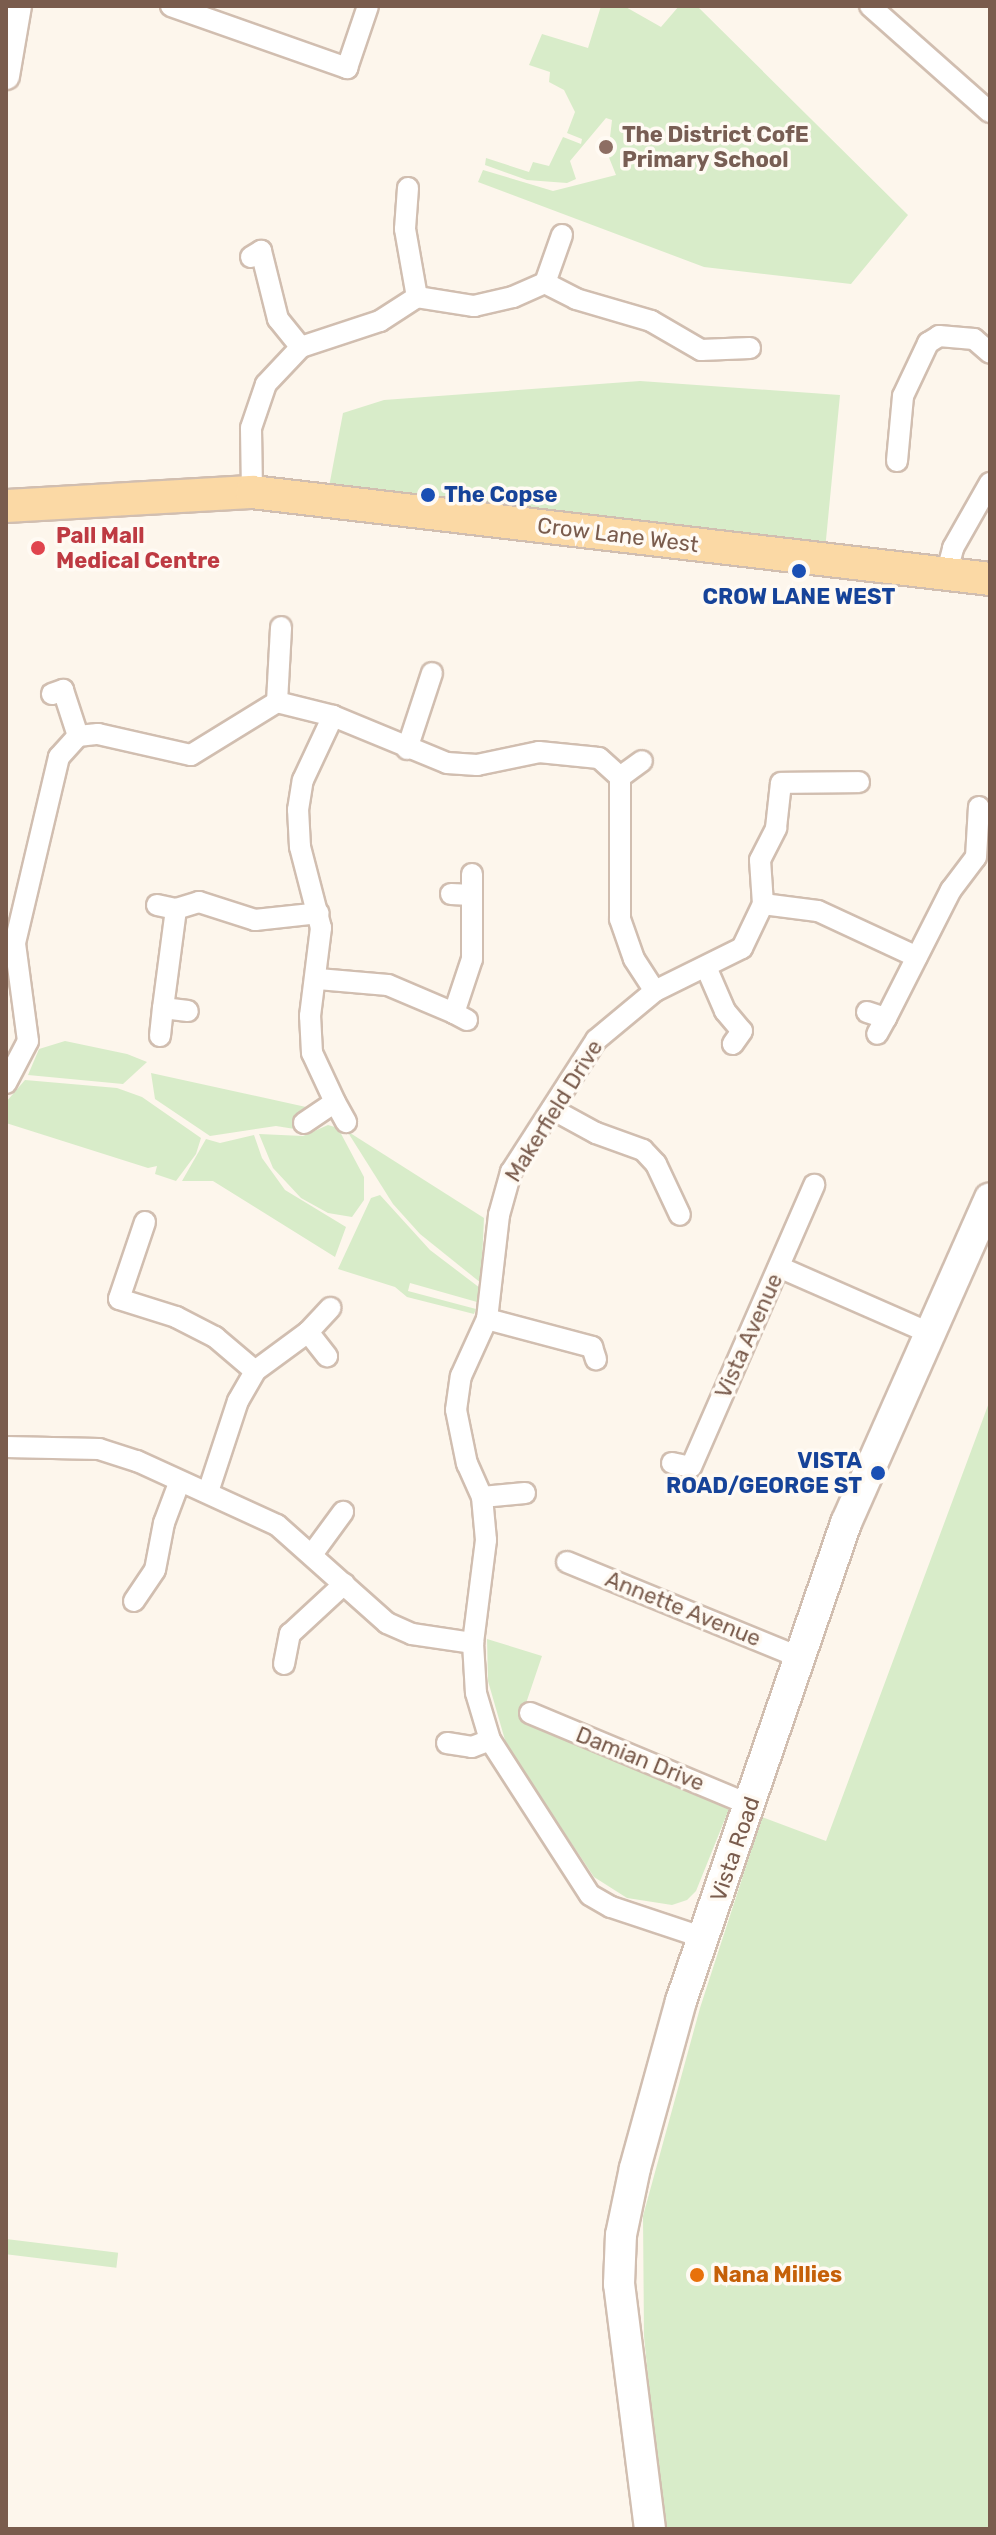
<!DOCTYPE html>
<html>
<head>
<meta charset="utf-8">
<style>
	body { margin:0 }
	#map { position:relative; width:996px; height:2535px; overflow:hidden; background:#fdf6ec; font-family:Rubik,sans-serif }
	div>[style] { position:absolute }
	.green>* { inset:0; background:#d8ecc9; transform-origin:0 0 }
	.roads { filter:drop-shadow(2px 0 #d1beb0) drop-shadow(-2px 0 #d1beb0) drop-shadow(0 2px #d1beb0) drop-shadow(0 -2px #d1beb0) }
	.minor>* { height:20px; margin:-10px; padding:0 10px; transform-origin:10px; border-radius:10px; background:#fff }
	.tertiary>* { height:26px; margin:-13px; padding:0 13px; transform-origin:13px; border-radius:13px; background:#fff }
	.secondary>* { height:30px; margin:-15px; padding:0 15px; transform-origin:15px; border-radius:15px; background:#fff }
	.primary>* { height:32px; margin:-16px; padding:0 16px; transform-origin:16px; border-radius:16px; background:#fbd9a5 }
	.dots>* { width:22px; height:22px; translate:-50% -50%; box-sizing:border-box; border:4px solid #fffaf3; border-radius:50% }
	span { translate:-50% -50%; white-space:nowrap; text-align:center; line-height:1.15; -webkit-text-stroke:7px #fffaf3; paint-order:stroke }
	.education-label { font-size:22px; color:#785e54; font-weight:700 }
	.left { translate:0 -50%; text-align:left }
	.transit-label { font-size:22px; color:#164399; font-weight:700 }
	.right { translate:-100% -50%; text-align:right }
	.health-label { font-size:22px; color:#be3a42; font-weight:700 }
	.street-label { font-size:22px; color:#7a5c4d }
	.food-label { font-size:22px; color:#c56008; font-weight:700 }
	.frame { position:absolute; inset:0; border:8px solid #7a5c4d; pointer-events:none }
</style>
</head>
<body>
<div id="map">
	<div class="green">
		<div style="clip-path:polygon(601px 6px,624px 6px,661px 27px,679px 6px,697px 6px,908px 215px,851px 284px,704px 267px,478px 182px,483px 170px,553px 191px,616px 175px,608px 155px,612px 120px,606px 118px,570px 161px,576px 179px,567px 183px,527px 180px,485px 165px,486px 158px,529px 172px,533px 162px,549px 166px,563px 137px,581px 144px,582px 139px,567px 133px,575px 112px,564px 90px,549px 82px,550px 72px,529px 65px,542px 34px,588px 48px)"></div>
		<div style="clip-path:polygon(640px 381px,840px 395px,825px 550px,328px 492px,343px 413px,384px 400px)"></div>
		<div style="clip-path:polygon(65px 1041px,127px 1054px,147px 1062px,123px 1084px,28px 1075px,39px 1049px)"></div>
		<div style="clip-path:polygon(151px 1073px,306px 1107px,296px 1115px,301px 1130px,276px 1126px,210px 1136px,155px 1099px)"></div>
		<div style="clip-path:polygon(25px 1080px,117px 1088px,142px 1097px,201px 1138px,196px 1154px,176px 1181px,155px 1174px,157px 1166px,148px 1168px,6px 1123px,6px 1102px)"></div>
		<div style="clip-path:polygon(328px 1125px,338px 1128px,364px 1177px,364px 1200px,352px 1217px,328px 1213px,301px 1198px,273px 1168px,259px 1134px,303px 1136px)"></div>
		<div style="clip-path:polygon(347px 1131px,484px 1218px,481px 1283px,420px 1234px,393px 1204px)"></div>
		<div style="clip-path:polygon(254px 1135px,262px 1158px,285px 1190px,346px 1227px,335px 1257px,213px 1181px,182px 1181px,206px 1139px,220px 1143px)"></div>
		<div style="clip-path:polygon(380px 1195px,430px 1250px,480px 1288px,477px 1302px,410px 1283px,408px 1291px,476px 1309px,474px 1314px,407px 1297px,395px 1287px,338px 1269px,371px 1198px)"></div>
		<div style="clip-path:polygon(990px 1400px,990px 2529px,663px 2529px,644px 2336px,643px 2216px,700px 2008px,762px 1817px,826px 1841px)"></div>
		<div style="clip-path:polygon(487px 1639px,542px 1656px,521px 1718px,723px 1801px,729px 1809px,696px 1891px,687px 1900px,672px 1905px,627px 1898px,594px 1877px,507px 1747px,488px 1681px)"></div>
		<div style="left:6px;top:2239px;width:113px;height:15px;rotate:7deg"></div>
	</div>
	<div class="roads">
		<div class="minor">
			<div style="left:171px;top:6px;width:187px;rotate:19.4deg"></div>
			<div style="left:347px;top:68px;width:65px;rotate:-71.3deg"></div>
			<div style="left:870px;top:6px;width:160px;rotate:41.5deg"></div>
			<div style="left:408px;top:188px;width:41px;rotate:94.2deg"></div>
			<div style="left:405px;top:229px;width:69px;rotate:80deg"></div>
			<div style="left:417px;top:297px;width:58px;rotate:9deg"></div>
			<div style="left:474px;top:306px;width:40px;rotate:-13deg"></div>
			<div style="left:513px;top:297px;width:35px;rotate:-24deg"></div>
			<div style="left:545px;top:283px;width:51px;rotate:-70.5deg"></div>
			<div style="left:251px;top:257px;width:12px;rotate:-31deg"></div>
			<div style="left:261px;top:251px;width:70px;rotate:76deg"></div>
			<div style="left:278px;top:319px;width:36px;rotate:51deg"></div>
			<div style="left:545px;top:283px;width:35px;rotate:27deg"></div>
			<div style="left:576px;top:299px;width:78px;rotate:16.3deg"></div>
			<div style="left:651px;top:321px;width:58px;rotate:30.1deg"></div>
			<div style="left:701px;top:350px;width:49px;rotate:-2.3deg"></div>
			<div style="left:897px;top:461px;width:65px;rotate:-84.7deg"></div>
			<div style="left:903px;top:396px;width:59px;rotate:-64.7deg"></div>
			<div style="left:928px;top:343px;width:13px;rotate:-32deg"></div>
			<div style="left:939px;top:336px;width:35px;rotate:5deg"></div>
			<div style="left:974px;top:339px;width:21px;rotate:41deg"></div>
			<div style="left:252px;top:492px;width:64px;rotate:-90.9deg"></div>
			<div style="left:251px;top:428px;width:46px;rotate:-71.2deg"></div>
			<div style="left:266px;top:384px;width:51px;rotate:-46.6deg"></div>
			<div style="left:301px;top:347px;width:83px;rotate:-18.2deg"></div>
			<div style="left:380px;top:321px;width:44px;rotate:-33deg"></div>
			<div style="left:946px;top:575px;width:28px;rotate:-75deg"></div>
			<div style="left:953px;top:548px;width:75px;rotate:-60.4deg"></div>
			<div style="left:52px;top:694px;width:12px;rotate:-20deg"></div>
			<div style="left:63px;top:690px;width:48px;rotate:71.9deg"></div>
			<div style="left:277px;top:702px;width:75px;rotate:-86.9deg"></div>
			<div style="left:407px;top:749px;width:80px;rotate:-71.8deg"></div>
			<div style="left:620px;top:777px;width:27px;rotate:-36deg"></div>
			<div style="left:451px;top:894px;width:21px;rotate:3deg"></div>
			<div style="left:472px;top:895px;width:21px;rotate:-90deg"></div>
			<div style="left:763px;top:904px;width:55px;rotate:7.3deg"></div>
			<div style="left:818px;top:911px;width:109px;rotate:24.9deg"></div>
			<div style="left:157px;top:905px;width:19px;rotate:12deg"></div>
			<div style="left:176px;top:909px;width:24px;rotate:-17deg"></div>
			<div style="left:199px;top:902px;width:59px;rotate:17.8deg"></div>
			<div style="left:255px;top:920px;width:64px;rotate:-6.2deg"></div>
			<div style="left:706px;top:967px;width:48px;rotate:66.6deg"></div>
			<div style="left:725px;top:1011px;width:26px;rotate:50deg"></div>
			<div style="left:742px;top:1031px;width:16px;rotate:125deg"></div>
			<div style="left:318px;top:979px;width:70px;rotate:4.9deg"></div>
			<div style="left:388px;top:985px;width:72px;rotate:23deg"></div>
			<div style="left:163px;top:1008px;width:100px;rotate:-82.5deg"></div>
			<div style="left:867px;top:1012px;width:20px;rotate:18deg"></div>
			<div style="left:886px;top:1018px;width:18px;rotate:119deg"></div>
			<div style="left:886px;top:1018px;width:144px;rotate:-63.1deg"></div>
			<div style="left:951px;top:890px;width:41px;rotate:-52.9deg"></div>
			<div style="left:976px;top:857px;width:50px;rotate:-86.6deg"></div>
			<div style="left:467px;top:1020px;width:15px;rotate:-152deg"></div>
			<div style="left:454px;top:1013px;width:57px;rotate:-71.6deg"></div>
			<div style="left:472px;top:959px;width:64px;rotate:-90deg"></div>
			<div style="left:160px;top:1036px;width:28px;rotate:-84deg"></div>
			<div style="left:163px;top:1008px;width:25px;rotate:7deg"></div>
			<div style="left:6px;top:1083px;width:47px;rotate:-62.4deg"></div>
			<div style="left:28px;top:1041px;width:99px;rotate:-97.6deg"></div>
			<div style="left:15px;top:943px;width:191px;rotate:-76.7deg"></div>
			<div style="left:59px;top:757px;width:28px;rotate:-48deg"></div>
			<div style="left:78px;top:736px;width:20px;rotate:-6deg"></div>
			<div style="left:98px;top:734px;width:95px;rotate:12.7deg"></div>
			<div style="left:191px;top:755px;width:101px;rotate:-31.6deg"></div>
			<div style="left:277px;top:702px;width:58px;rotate:14deg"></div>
			<div style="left:333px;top:716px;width:123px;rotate:22.4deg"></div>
			<div style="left:447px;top:763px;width:30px;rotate:4deg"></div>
			<div style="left:477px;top:765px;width:63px;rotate:-11.8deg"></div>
			<div style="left:539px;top:752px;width:60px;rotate:5.7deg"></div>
			<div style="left:599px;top:758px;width:28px;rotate:42deg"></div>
			<div style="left:620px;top:777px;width:142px;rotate:90deg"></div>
			<div style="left:620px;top:919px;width:42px;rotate:70.7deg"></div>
			<div style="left:634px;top:959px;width:38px;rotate:57deg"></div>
			<div style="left:335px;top:1102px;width:23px;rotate:61deg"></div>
			<div style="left:552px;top:1109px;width:50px;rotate:28.6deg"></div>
			<div style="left:596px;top:1133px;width:50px;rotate:19.9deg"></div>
			<div style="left:643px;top:1150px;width:19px;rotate:47deg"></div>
			<div style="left:656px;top:1164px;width:56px;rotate:64.8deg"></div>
			<div style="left:304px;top:1123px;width:37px;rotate:-34deg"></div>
			<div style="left:335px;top:1102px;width:54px;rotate:-115.1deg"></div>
			<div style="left:312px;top:1053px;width:37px;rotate:-93deg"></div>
			<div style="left:310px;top:1016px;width:89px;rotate:-82.9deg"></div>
			<div style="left:321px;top:928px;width:84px;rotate:-104.5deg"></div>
			<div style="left:300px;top:847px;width:37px;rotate:-93deg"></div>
			<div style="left:298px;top:810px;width:30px;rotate:-81deg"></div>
			<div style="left:303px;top:780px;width:71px;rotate:-64.9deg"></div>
			<div style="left:145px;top:1222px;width:81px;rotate:108.7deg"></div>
			<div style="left:119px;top:1299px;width:60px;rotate:17.5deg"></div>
			<div style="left:176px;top:1317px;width:44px;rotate:27.1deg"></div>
			<div style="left:215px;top:1337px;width:52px;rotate:40.4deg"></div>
			<div style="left:779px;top:1267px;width:164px;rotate:23.7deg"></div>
			<div style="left:487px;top:1319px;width:109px;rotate:14.9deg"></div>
			<div style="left:592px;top:1347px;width:13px;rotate:72deg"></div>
			<div style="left:308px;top:1332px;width:33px;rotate:-47deg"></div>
			<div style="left:6px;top:1447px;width:93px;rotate:1.2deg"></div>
			<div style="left:99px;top:1449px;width:40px;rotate:18deg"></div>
			<div style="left:137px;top:1461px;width:154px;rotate:24.6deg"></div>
			<div style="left:277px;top:1525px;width:147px;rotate:41.7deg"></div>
			<div style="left:387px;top:1623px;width:27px;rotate:24deg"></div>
			<div style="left:412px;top:1634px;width:62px;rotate:8.4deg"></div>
			<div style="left:672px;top:1463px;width:19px;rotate:12deg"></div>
			<div style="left:691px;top:1467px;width:308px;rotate:-66.4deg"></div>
			<div style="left:208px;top:1492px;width:96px;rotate:-71.8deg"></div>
			<div style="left:238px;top:1401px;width:34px;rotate:-60deg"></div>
			<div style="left:255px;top:1371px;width:66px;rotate:-36.3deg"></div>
			<div style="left:308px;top:1332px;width:31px;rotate:52deg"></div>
			<div style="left:525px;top:1493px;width:43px;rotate:174.7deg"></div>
			<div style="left:482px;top:1497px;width:36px;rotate:-114deg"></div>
			<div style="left:467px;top:1464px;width:55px;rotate:-101.5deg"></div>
			<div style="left:456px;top:1410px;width:34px;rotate:-82deg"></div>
			<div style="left:461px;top:1376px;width:63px;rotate:-65.5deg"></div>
			<div style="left:487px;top:1319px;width:105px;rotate:-83.4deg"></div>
			<div style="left:499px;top:1215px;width:45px;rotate:-74.4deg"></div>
			<div style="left:511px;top:1172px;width:157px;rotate:-57.2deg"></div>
			<div style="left:596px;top:1040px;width:77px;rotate:-39.7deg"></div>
			<div style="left:655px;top:991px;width:97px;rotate:-26.3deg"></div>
			<div style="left:742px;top:948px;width:49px;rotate:-64.5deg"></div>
			<div style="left:763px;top:904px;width:44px;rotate:-93.9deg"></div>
			<div style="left:760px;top:860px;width:36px;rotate:-63deg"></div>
			<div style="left:776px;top:828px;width:45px;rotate:-83.7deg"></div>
			<div style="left:781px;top:783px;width:78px;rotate:-0.7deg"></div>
			<div style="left:482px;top:1497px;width:43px;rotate:84.7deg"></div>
			<div style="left:486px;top:1540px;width:104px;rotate:97.2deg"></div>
			<div style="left:473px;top:1643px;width:50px;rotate:86.6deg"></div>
			<div style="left:476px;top:1693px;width:49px;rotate:73.4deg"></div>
			<div style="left:490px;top:1740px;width:184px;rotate:57.2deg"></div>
			<div style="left:590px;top:1895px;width:24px;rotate:30deg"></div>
			<div style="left:611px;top:1907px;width:98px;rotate:18.4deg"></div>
			<div style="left:313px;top:1553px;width:51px;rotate:-53.8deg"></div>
			<div style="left:567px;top:1562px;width:251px;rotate:22.3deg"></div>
			<div style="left:134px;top:1601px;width:37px;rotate:-56deg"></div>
			<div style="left:155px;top:1570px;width:48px;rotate:-79.2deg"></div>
			<div style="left:164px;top:1523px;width:43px;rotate:-69.4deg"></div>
			<div style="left:284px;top:1664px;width:31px;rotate:-79deg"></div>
			<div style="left:290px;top:1634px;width:74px;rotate:-42.8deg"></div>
			<div style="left:530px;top:1713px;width:238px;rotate:22.7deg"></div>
			<div style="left:447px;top:1743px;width:25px;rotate:9deg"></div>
			<div style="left:472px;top:1747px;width:19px;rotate:-21deg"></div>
		</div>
		<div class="tertiary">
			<div style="left:6px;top:76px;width:71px;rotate:-80.3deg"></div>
		</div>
		<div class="secondary">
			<div style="left:650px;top:2529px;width:247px;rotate:-97.2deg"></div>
			<div style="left:619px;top:2284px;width:49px;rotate:-87.7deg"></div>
			<div style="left:621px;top:2235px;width:68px;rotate:-78.2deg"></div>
			<div style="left:635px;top:2168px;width:173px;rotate:-74.6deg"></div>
			<div style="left:681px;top:2001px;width:506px;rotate:-70.96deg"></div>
			<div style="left:846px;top:1523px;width:355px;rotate:-66.1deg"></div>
		</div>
		<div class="primary">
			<div style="left:6px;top:506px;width:246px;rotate:-3.3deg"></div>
			<div style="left:252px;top:492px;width:743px;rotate:6.72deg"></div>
		</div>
	</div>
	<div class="dots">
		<div style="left:606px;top:147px;background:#8d6e63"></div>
		<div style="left:428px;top:495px;background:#1a4fb4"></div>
		<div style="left:38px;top:548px;background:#e0444e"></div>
		<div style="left:799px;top:571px;background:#1a4fb4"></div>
		<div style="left:878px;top:1473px;background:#1a4fb4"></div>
		<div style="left:697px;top:2275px;background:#e8710a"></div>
	</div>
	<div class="education-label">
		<span class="left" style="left:622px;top:147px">The District CofE<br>Primary School</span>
	</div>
	<div class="transit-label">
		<span class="left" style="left:444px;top:495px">The Copse</span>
		<span style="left:799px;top:597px">CROW LANE WEST</span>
		<span class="right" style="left:862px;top:1473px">VISTA<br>ROAD/GEORGE ST</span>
	</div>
	<div class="health-label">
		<span class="left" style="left:56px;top:548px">Pall Mall<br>Medical Centre</span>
	</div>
	<div class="street-label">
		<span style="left:618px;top:535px;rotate:7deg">Crow Lane West</span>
		<span style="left:554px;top:1111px;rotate:-58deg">Makerfield Drive</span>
		<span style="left:749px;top:1336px;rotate:-66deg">Vista Avenue</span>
		<span style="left:683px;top:1609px;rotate:22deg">Annette Avenue</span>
		<span style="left:640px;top:1759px;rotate:22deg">Damian Drive</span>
		<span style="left:735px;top:1849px;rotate:-71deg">Vista Road</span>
	</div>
	<div class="food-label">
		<span class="left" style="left:713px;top:2275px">Nana Millies</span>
	</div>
	<div class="frame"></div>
</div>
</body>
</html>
